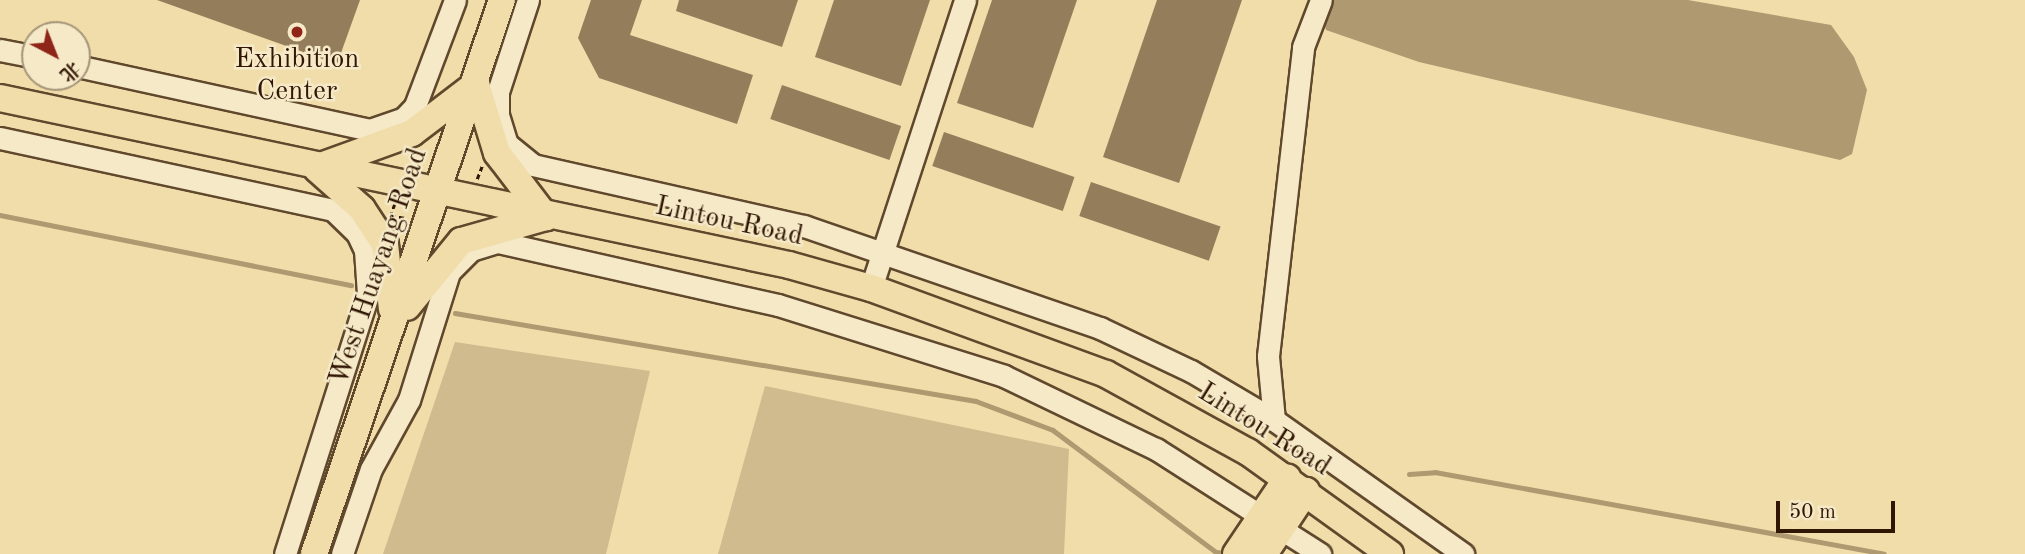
<!DOCTYPE html>
<html>
<head>
<meta charset="utf-8">
<style>
	body { margin:0 }
	#map { position:relative; width:2025px; height:554px; overflow:hidden; background:#f0ddaa; font-family:"Old Standard TT","Noto Serif SC",serif }
	div>[style] { position:absolute }
	.green>* { inset:0; background:#cfbb8e }
	.water>* { inset:0; background:#af9971 }
	.stream>* { height:4.5px; margin:-2.25px; padding:0 2.25px; transform-origin:2.25px; border-radius:2.25px; background:#af9971 }
	.building>* { inset:0; background:#947d5a; transform-origin:0 0 }
	.path>* { height:2.5px; margin-top:-1.25px; transform-origin:0; background:repeating-linear-gradient(90deg,#301603 0 5px,transparent 0 8.5px) }
	.roads { filter:drop-shadow(2px 0 #60482d) drop-shadow(-2px 0 #60482d) drop-shadow(0 2px #60482d) drop-shadow(0 -2px #60482d) }
	.minor>* { height:21px; margin:-10.5px; padding:0 10.5px; transform-origin:10.5px; border-radius:10.5px; background:#f5e9c8 }
	.major>* { height:26px; margin:-13px; padding:0 13px; transform-origin:13px; border-radius:13px; background:#f0ddaa }
	.dots>* { width:19px; height:19px; translate:-50% -50%; box-sizing:border-box; border:4px solid #f5e9c8; border-radius:50% }
	span { translate:-50% -50%; white-space:nowrap; text-align:center; line-height:1.15; -webkit-text-stroke:5px #f5e9c8; paint-order:stroke }
	.poi-label { font-size:28px; color:#301603 }
	.street-label { font-size:28px; color:#301603 }
	.north { position:absolute; left:21px; top:21px; width:70px; height:70px; box-sizing:border-box; background:#f5e9c8; border:2px solid #a69579; border-radius:50%; rotate:138deg; font-size:19px; font-weight:700; line-height:28px; text-align:center; color:#301603 }
	.north::after { content:''; display:block; margin:auto; width:24px; height:32px; background:#8f2418; clip-path:polygon(50% 0,100% 100%,50% 72%,0 100%) }
	.scale { position:absolute; left:1776px; top:501px; width:119px; height:32px; box-sizing:border-box; border:4px solid #301603; border-top:0; padding-left:9px; font-size:21px; line-height:24px; white-space:nowrap; color:#301603; -webkit-text-stroke:5px #f5e9c8; paint-order:stroke }
</style>
</head>
<body>
<div id="map">
	<div class="green">
		<div style="clip-path:polygon(455px 342px,650px 371px,606px 554px,383px 554px)"></div>
		<div style="clip-path:polygon(765px 386px,1069px 449px,1064px 554px,718px 554px)"></div>
	</div>
	<div class="water">
		<div style="clip-path:polygon(1325px 0,1688px 0,1831px 25px,1854px 57px,1867px 90px,1852px 154px,1840px 160px,1419px 62px,1326px 30px,1320px 8px)"></div>
	</div>
	<div class="stream">
		<div style="left:0;top:215px;width:358px;rotate:11.3deg"></div>
		<div style="left:455px;top:313px;width:528px;rotate:9.59deg"></div>
		<div style="left:976px;top:401px;width:82px;rotate:20.6deg"></div>
		<div style="left:1053px;top:430px;width:204px;rotate:36.8deg"></div>
		<div style="left:1216px;top:552px;width:9px;rotate:6deg"></div>
		<div style="left:1409px;top:474px;width:26px;rotate:-4deg"></div>
		<div style="left:1435px;top:472px;width:456px;rotate:10.3deg"></div>
	</div>
	<div class="building">
		<div style="clip-path:polygon(157px 0,360px 0,337px 64px)"></div>
		<div style="clip-path:polygon(591px 0,642px 0,630px 35px,753px 75px,737px 124px,599px 78px,578px 38px)"></div>
		<div style="clip-path:polygon(679px 0,798px 0,782px 47px,676px 11px)"></div>
		<div style="clip-path:polygon(834px 0,930px 0,901px 86px,815px 57px)"></div>
		<div style="clip-path:polygon(992px 0,1077px 0,1033px 128px,957px 103px)"></div>
		<div style="clip-path:polygon(1157px 0,1242px 0,1179px 183px,1103px 157px)"></div>
		<div style="left:782px;top:85px;width:126px;height:36px;rotate:19deg"></div>
		<div style="left:944px;top:132px;width:138px;height:36px;rotate:19deg"></div>
		<div style="left:1091px;top:182px;width:137px;height:36px;rotate:19deg"></div>
	</div>
	<div class="path">
		<div style="left:477px;top:179px;width:14px;rotate:-69deg"></div>
		<div style="left:395px;top:204px;width:12px;rotate:110deg"></div>
		<div style="left:391px;top:215px;width:14px;rotate:12deg"></div>
	</div>
	<div class="roads">
		<div class="minor">
			<div style="left:528px;top:0;width:97px;rotate:108.1deg"></div>
			<div style="left:498px;top:92px;width:23px;rotate:90deg"></div>
			<div style="left:498px;top:115px;width:30px;rotate:73deg"></div>
			<div style="left:507px;top:144px;width:33px;rotate:39deg"></div>
			<div style="left:533px;top:165px;width:278px;rotate:12.7deg"></div>
			<div style="left:804px;top:226px;width:313px;rotate:19deg"></div>
			<div style="left:1100px;top:328px;width:101px;rotate:25.3deg"></div>
			<div style="left:1191px;top:371px;width:96px;rotate:30.6deg"></div>
			<div style="left:1274px;top:420px;width:232px;rotate:35.3deg"></div>
			<div style="left:0;top:50px;width:36px;rotate:11deg"></div>
			<div style="left:77px;top:66px;width:300px;rotate:12.3deg"></div>
			<div style="left:370px;top:130px;width:36px;rotate:-19deg"></div>
			<div style="left:404px;top:118px;width:16px;rotate:-47deg"></div>
			<div style="left:415px;top:106px;width:113px;rotate:-69.3deg"></div>
			<div style="left:0;top:138px;width:341px;rotate:12.2deg"></div>
			<div style="left:333px;top:210px;width:33px;rotate:44deg"></div>
			<div style="left:357px;top:233px;width:19px;rotate:65deg"></div>
			<div style="left:365px;top:250px;width:44px;rotate:86.1deg"></div>
			<div style="left:368px;top:294px;width:273px;rotate:107.7deg"></div>
			<div style="left:871px;top:288px;width:303px;rotate:-71.9deg"></div>
			<div style="left:1274px;top:420px;width:64px;rotate:-95.4deg"></div>
			<div style="left:1268px;top:356px;width:311px;rotate:-83.5deg"></div>
			<div style="left:1303px;top:47px;width:50px;rotate:-69deg"></div>
			<div style="left:342px;top:554px;width:90px;rotate:-71.2deg"></div>
			<div style="left:371px;top:469px;width:79px;rotate:-61.2deg"></div>
			<div style="left:409px;top:400px;width:134px;rotate:-72.6deg"></div>
			<div style="left:449px;top:272px;width:31px;rotate:-45deg"></div>
			<div style="left:471px;top:250px;width:28px;rotate:-17deg"></div>
			<div style="left:498px;top:242px;width:287px;rotate:12.7deg"></div>
			<div style="left:778px;top:305px;width:237px;rotate:17.4deg"></div>
			<div style="left:1004px;top:376px;width:169px;rotate:25.7deg"></div>
			<div style="left:1156px;top:449px;width:195px;rotate:32.6deg"></div>
		</div>
		<div class="major">
			<div style="left:0;top:98px;width:806px;rotate:11.95deg"></div>
			<div style="left:789px;top:265px;width:85px;rotate:15.7deg"></div>
			<div style="left:871px;top:288px;width:250px;rotate:20.1deg"></div>
			<div style="left:1106px;top:374px;width:162px;rotate:28.8deg"></div>
			<div style="left:1248px;top:452px;width:175px;rotate:35.7deg"></div>
			<div style="left:318px;top:167px;width:100px;rotate:-19.9deg"></div>
			<div style="left:412px;top:133px;width:81px;rotate:-37.4deg"></div>
			<div style="left:476px;top:84px;width:72px;rotate:73.1deg"></div>
			<div style="left:497px;top:153px;width:81px;rotate:52.6deg"></div>
			<div style="left:546px;top:217px;width:88px;rotate:164.2deg"></div>
			<div style="left:461px;top:241px;width:85px;rotate:129.3deg"></div>
			<div style="left:317px;top:169px;width:60px;rotate:41.6deg"></div>
			<div style="left:362px;top:209px;width:42px;rotate:56.7deg"></div>
			<div style="left:385px;top:244px;width:65px;rotate:83.9deg"></div>
			<div style="left:314px;top:554px;width:585px;rotate:-71.26deg"></div>
			<div style="left:1236px;top:554px;width:92px;rotate:-56.1deg"></div>
			<div style="left:1264px;top:554px;width:76px;rotate:-56.3deg"></div>
		</div>
	</div>
	<div class="dots">
		<div style="left:297px;top:32px;background:#8f2418"></div>
	</div>
	<div class="poi-label">
		<span style="left:297px;top:76px">Exhibition<br>Center</span>
	</div>
	<div class="street-label">
		<span style="left:729px;top:222px;rotate:12deg">Lintou Road</span>
		<span style="left:379px;top:267px;rotate:-71deg">West Huayang Road</span>
		<span style="left:1264px;top:430px;rotate:32deg">Lintou Road</span>
	</div>
	<div class="north">北</div>
	<div class="scale">50 m</div>
</div>
</body>
</html>
